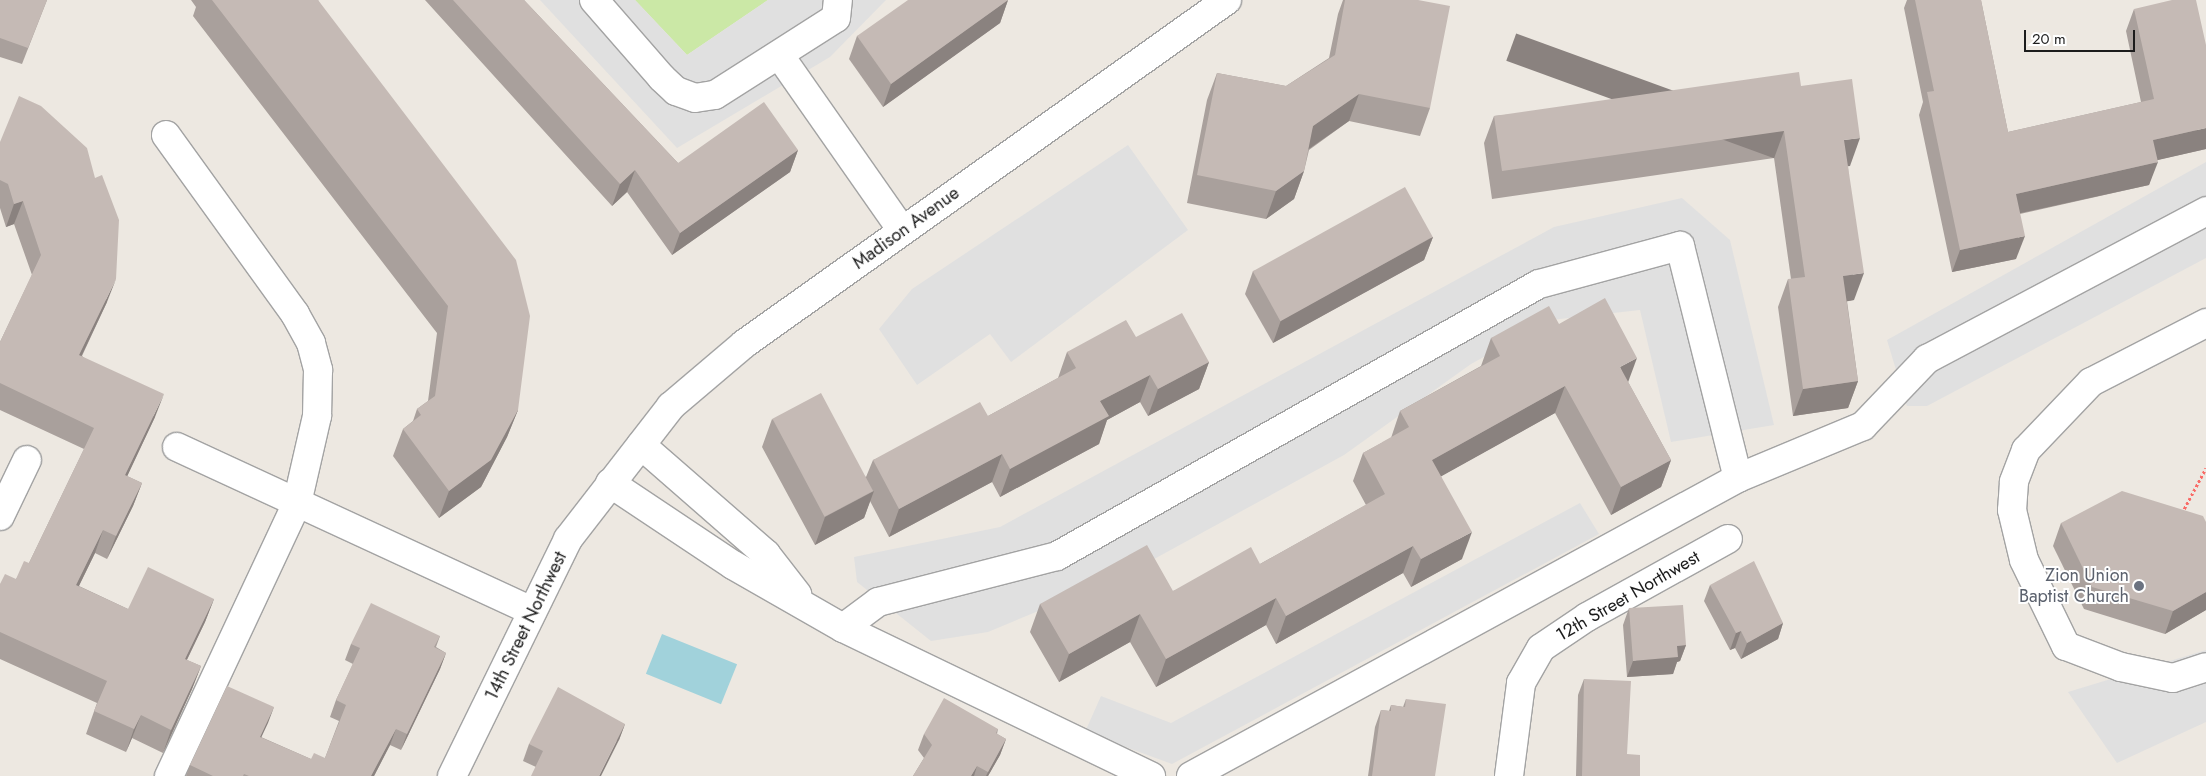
<!DOCTYPE html>
<html>
<head>
<meta charset="utf-8">
<style>
	body { margin:0 }
	#map { position:relative; width:2206px; height:776px; overflow:hidden; background:#ede8e1; font-family:Jost,sans-serif }
	div>[style] { position:absolute }
	.grass>* { inset:0; background:#cbe8a6 }
	.parking>* { inset:0; background:#e0e0e0 }
	.water>* { inset:0; background:#a1d2db; transform-origin:0 0 }
	.path>* { height:3px; margin-top:-1.5px; transform-origin:0; background:repeating-linear-gradient(90deg,#f96b67 0 2.5px,transparent 0 5px) }
	.roads { filter:drop-shadow(1px 0 #a3a3a3) drop-shadow(-1px 0 #a3a3a3) drop-shadow(0 1px #a3a3a3) drop-shadow(0 -1px #a3a3a3) }
	.minor>* { height:28px; margin:-14px; padding:0 14px; transform-origin:14px; border-radius:14px; background:#fff }
	.wall>* { inset:0; background:#a9a09c }
	.shaded-wall>* { inset:0; background:#8a827f; transform-origin:0 0 }
	.building>* { inset:0; background:#c5bab5; transform-origin:0 0 }
	.dots>* { width:14px; height:14px; translate:-50% -50%; box-sizing:border-box; border:2px solid #fff; border-radius:50% }
	span { translate:-50% -50%; white-space:nowrap; text-align:center; line-height:1.15; -webkit-text-stroke:4px #fff; paint-order:stroke }
	.street-label { font-size:18px; color:#1c1c1c }
	.worship-label { font-size:18px; color:#5b616d }
	.right { translate:-100% -50%; text-align:right }
	.scale { position:absolute; left:2024px; top:30px; width:111px; height:22px; box-sizing:border-box; border:2px solid #1c1c1c; border-top:0; padding-left:6px; font-size:15px; line-height:18px; white-space:nowrap; color:#1c1c1c; -webkit-text-stroke:4px #fff; paint-order:stroke }
</style>
</head>
<body>
<div id="map">
	<div class="grass">
		<div style="clip-path:polygon(635px 0,768px 0,687px 55px)"></div>
	</div>
	<div class="parking">
		<div style="clip-path:polygon(540px 0,635px 0,687px 55px,768px 0,886px 0,830px 57px,677px 148px)"></div>
		<div style="clip-path:polygon(1128px 145px,1188px 230px,1011px 362px,990px 334px,917px 385px,879px 329px,912px 289px)"></div>
		<div style="clip-path:polygon(2206px 162px,2206px 258px,1927px 406px,1907px 406px,1887px 340px)"></div>
		<div style="clip-path:polygon(1682px 198px,1730px 240px,1774px 425px,1671px 442px,1640px 310px,1551px 320px,1471px 364px,1344px 455px,1125px 575px,988px 632px,931px 641px,857px 582px,854px 557px,1000px 527px,1554px 227px)"></div>
		<div style="clip-path:polygon(1580px 503px,1599px 534px,1172px 764px,1085px 732px,1101px 696px,1171px 723px)"></div>
		<div style="clip-path:polygon(2206px 650px,2206px 722px,2117px 763px,2068px 692px)"></div>
	</div>
	<div class="water">
		<div style="left:662px;top:634px;width:81px;height:43px;rotate:22deg"></div>
	</div>
	<div class="path">
		<div style="left:2182px;top:513px;width:51px;rotate:-61.9deg"></div>
	</div>
	<div class="roads">
		<div class="minor">
			<div style="left:594px;top:0;width:103px;rotate:48.9deg"></div>
			<div style="left:662px;top:78px;width:19px;rotate:43deg"></div>
			<div style="left:676px;top:91px;width:20px;rotate:20deg"></div>
			<div style="left:695px;top:98px;width:20px;rotate:-9deg"></div>
			<div style="left:715px;top:95px;width:143px;rotate:-32.5deg"></div>
			<div style="left:836px;top:18px;width:18px;rotate:-84deg"></div>
			<div style="left:780px;top:56px;width:213px;rotate:55deg"></div>
			<div style="left:166px;top:135px;width:221px;rotate:54.2deg"></div>
			<div style="left:295px;top:314px;width:33px;rotate:61deg"></div>
			<div style="left:311px;top:343px;width:28px;rotate:75deg"></div>
			<div style="left:318px;top:370px;width:46px;rotate:91.2deg"></div>
			<div style="left:317px;top:416px;width:89px;rotate:102.9deg"></div>
			<div style="left:297px;top:503px;width:302px;rotate:115.1deg"></div>
			<div style="left:2206px;top:323px;width:129px;rotate:152.8deg"></div>
			<div style="left:2091px;top:382px;width:94px;rotate:133.7deg"></div>
			<div style="left:2026px;top:450px;width:34px;rotate:111deg"></div>
			<div style="left:2014px;top:482px;width:28px;rotate:94deg"></div>
			<div style="left:2012px;top:510px;width:51px;rotate:76.5deg"></div>
			<div style="left:2024px;top:560px;width:96px;rotate:64deg"></div>
			<div style="left:2066px;top:646px;width:59px;rotate:20.9deg"></div>
			<div style="left:2121px;top:667px;width:53px;rotate:11.9deg"></div>
			<div style="left:2173px;top:678px;width:35px;rotate:-18deg"></div>
			<div style="left:641px;top:445px;width:166px;rotate:41.1deg"></div>
			<div style="left:766px;top:554px;width:51px;rotate:52.2deg"></div>
			<div style="left:177px;top:447px;width:391px;rotate:24.8deg"></div>
			<div style="left:610px;top:483px;width:148px;rotate:33.7deg"></div>
			<div style="left:733px;top:565px;width:127px;rotate:29.8deg"></div>
			<div style="left:843px;top:628px;width:44px;rotate:-36.6deg"></div>
			<div style="left:878px;top:602px;width:185px;rotate:-14.4deg"></div>
			<div style="left:1057px;top:556px;width:553px;rotate:-29.44deg"></div>
			<div style="left:1539px;top:284px;width:146px;rotate:-15.1deg"></div>
			<div style="left:1680px;top:246px;width:239px;rotate:76deg"></div>
			<div style="left:0;top:516px;width:62px;rotate:-64.3deg"></div>
			<div style="left:843px;top:628px;width:342px;rotate:25.7deg"></div>
			<div style="left:452px;top:776px;width:264px;rotate:-63.9deg"></div>
			<div style="left:568px;top:539px;width:168px;rotate:-52.2deg"></div>
			<div style="left:671px;top:406px;width:96px;rotate:-40.3deg"></div>
			<div style="left:744px;top:344px;width:593px;rotate:-35.46deg"></div>
			<div style="left:1191px;top:776px;width:623px;rotate:-28.58deg"></div>
			<div style="left:1738px;top:478px;width:135px;rotate:-22.6deg"></div>
			<div style="left:1863px;top:426px;width:93px;rotate:-46.3deg"></div>
			<div style="left:1927px;top:359px;width:316px;rotate:-27.9deg"></div>
			<div style="left:1509px;top:776px;width:94px;rotate:-82.6deg"></div>
			<div style="left:1521px;top:683px;width:40px;rotate:-60.3deg"></div>
			<div style="left:1541px;top:648px;width:55px;rotate:-34deg"></div>
			<div style="left:1587px;top:617px;width:161px;rotate:-29deg"></div>
		</div>
	</div>
	<div class="wall">
		<div style="clip-path:polygon(0 0,47px 0,22px 64px,0 57px)"></div>
		<div style="clip-path:polygon(191px 0,318px 0,518px 410px,507px 437px,481px 487px,439px 518px,393px 456px,403px 429px,413px 421px,417px 409px,428px 401px,437px 333px,193px 16px,196px 7px)"></div>
		<div style="clip-path:polygon(425px 0,524px 0,678px 163px,798px 150px,790px 172px,672px 255px,627px 192px,612px 206px)"></div>
		<div style="clip-path:polygon(1008px 0,1000px 23px,883px 107px,849px 59px,857px 36px)"></div>
		<div style="clip-path:polygon(1343px 0,1418px 0,1430px 108px,1420px 136px,1349px 121px,1309px 150px,1304px 171px,1294px 199px,1266px 219px,1187px 203px,1207px 100px,1217px 73px,1286px 86px,1329px 58px,1338px 14px)"></div>
		<div style="clip-path:polygon(1907px 0,1981px 0,2008px 132px,2141px 102px,2126px 31px,2134px 9px,2206px 149px,2157px 160px,2149px 185px,2020px 214px,2016px 259px,1952px 272px,1919px 115px,1923px 102px,1904px 8px)"></div>
		<div style="clip-path:polygon(1801px 86px,1850px 166px,1848px 166px,1854px 300px,1847px 301px,1858px 381px,1848px 408px,1793px 416px,1778px 307px,1788px 279px,1791px 279px,1774px 158px,1492px 199px,1484px 143px,1494px 116px)"></div>
		<div style="clip-path:polygon(0 142px,107px 302px,82px 356px,155px 417px,127px 476px,142px 483px,133px 506px,107px 559px,95px 553px,79px 586px,128px 609px,214px 599px,205px 622px,187px 660px,201px 666px,192px 689px,163px 753px,132px 738px,126px 752px,86px 734px,97px 703px,0 659px,0 584px,16px 579px,29px 563px,84px 449px,0 410px,0 342px,32px 275px,14px 224px,6px 227px,0 208px)"></div>
		<div style="clip-path:polygon(1433px 237px,1424px 260px,1273px 343px,1245px 294px,1253px 271px)"></div>
		<div style="clip-path:polygon(1559px 324px,1628px 382px,1671px 460px,1661px 487px,1611px 515px,1555px 413px,1441px 476px,1462px 559px,1411px 587px,1403px 573px,1276px 644px,1266px 625px,1156px 687px,1130px 642px,1059px 682px,1030px 632px,1040px 604px,1173px 591px,1260px 564px,1366px 505px,1353px 481px,1363px 453px,1391px 438px,1400px 411px,1481px 366px,1491px 338px)"></div>
		<div style="clip-path:polygon(1136px 337px,1209px 362px,1199px 389px,1148px 416px,1140px 402px,1107px 420px,1099px 444px,1000px 497px,992px 482px,889px 537px,870px 501px,864px 518px,815px 545px,762px 447px,772px 419px,866px 477px,873px 460px,988px 416px,1058px 378px,1067px 352px)"></div>
		<div style="clip-path:polygon(2206px 522px,2206px 610px,2165px 634px,2084px 609px,2053px 546px,2061px 523px)"></div>
		<div style="clip-path:polygon(1710px 585px,1783px 623px,1778px 639px,1741px 659px,1735px 648px,1730px 650px,1704px 601px)"></div>
		<div style="clip-path:polygon(1629px 608px,1686px 645px,1680px 661px,1677px 662px,1673px 674px,1627px 677px,1623px 625px)"></div>
		<div style="clip-path:polygon(440px 636px,436px 647px,446px 653px,440px 669px,401px 750px,390px 745px,374px 776px,186px 776px,190px 765px,274px 707px,261px 737px,311px 759px,325px 758px,339px 721px,330px 717px,336px 700px,353px 664px,345px 660px,351px 644px)"></div>
		<div style="clip-path:polygon(1584px 679px,1627px 754px,1640px 776px,1576px 776px,1578px 695px)"></div>
		<div style="clip-path:polygon(1406px 699px,1435px 776px,1368px 776px,1375px 727px,1381px 710px,1389px 711px,1391px 705px,1403px 707px)"></div>
		<div style="clip-path:polygon(625px 724px,619px 740px,536px 767px,523px 761px,529px 744px)"></div>
		<div style="clip-path:polygon(998px 729px,997px 734px,1006px 739px,1000px 755px,988px 776px,913px 776px,924px 758px,918px 750px,924px 734px)"></div>
	</div>
	<div class="shaded-wall">
		<div style="clip-path:polygon(1008px 0,1000px 23px,883px 107px,891px 84px)"></div>
		<div style="clip-path:polygon(1359px 94px,1349px 121px,1303px 153px,1313px 126px)"></div>
		<div style="clip-path:polygon(2206px 128px,2206px 149px,2145px 163px,2153px 140px)"></div>
		<div style="left:1784px;top:131px;width:29px;height:285px;rotate:110deg"></div>
		<div style="clip-path:polygon(1860px 138px,1850px 166px,1834px 168px,1844px 140px)"></div>
		<div style="clip-path:polygon(798px 150px,790px 172px,672px 255px,680px 233px)"></div>
		<div style="clip-path:polygon(2158px 162px,2149px 185px,2007px 216px,2016px 194px)"></div>
		<div style="clip-path:polygon(635px 170px,627px 192px,612px 206px,620px 184px)"></div>
		<div style="clip-path:polygon(1304px 171px,1294px 199px,1266px 219px,1276px 191px)"></div>
		<div style="clip-path:polygon(23px 201px,14px 224px,6px 227px,14px 204px)"></div>
		<div style="clip-path:polygon(2025px 236px,2016px 259px,1952px 272px,1960px 250px)"></div>
		<div style="clip-path:polygon(1433px 237px,1424px 260px,1273px 343px,1281px 320px)"></div>
		<div style="clip-path:polygon(1864px 273px,1854px 300px,1833px 304px,1843px 276px)"></div>
		<div style="clip-path:polygon(116px 279px,107px 302px,71px 378px,79px 355px)"></div>
		<div style="clip-path:polygon(1637px 358px,1627px 385px,1620px 367px)"></div>
		<div style="clip-path:polygon(1209px 362px,1199px 389px,1148px 416px,1158px 389px)"></div>
		<div style="clip-path:polygon(1150px 375px,1140px 402px,1107px 420px,1099px 444px,1000px 497px,1010px 469px,1100px 401px)"></div>
		<div style="clip-path:polygon(1858px 381px,1848px 408px,1793px 416px,1803px 389px)"></div>
		<div style="clip-path:polygon(1565px 386px,1555px 413px,1422px 487px,1432px 460px)"></div>
		<div style="clip-path:polygon(164px 394px,155px 417px,117px 498px,125px 475px)"></div>
		<div style="clip-path:polygon(518px 410px,507px 437px,481px 487px,439px 518px,449px 491px)"></div>
		<div style="clip-path:polygon(1002px 454px,992px 482px,889px 537px,899px 509px)"></div>
		<div style="clip-path:polygon(1671px 460px,1661px 487px,1611px 515px,1621px 487px)"></div>
		<div style="clip-path:polygon(142px 483px,133px 506px,107px 559px,116px 536px)"></div>
		<div style="clip-path:polygon(874px 491px,864px 518px,815px 545px,825px 517px)"></div>
		<div style="clip-path:polygon(103px 530px,95px 553px,68px 608px,76px 585px)"></div>
		<div style="clip-path:polygon(1472px 532px,1462px 559px,1411px 587px,1421px 559px)"></div>
		<div style="clip-path:polygon(1413px 546px,1403px 573px,1276px 644px,1286px 616px)"></div>
		<div style="clip-path:polygon(2206px 592px,2206px 610px,2165px 634px,2173px 611px)"></div>
		<div style="clip-path:polygon(1276px 598px,1266px 625px,1156px 687px,1166px 659px)"></div>
		<div style="clip-path:polygon(214px 599px,205px 622px,176px 682px,185px 659px)"></div>
		<div style="clip-path:polygon(1140px 614px,1130px 642px,1059px 682px,1069px 654px)"></div>
		<div style="clip-path:polygon(1783px 623px,1778px 639px,1741px 659px,1747px 643px)"></div>
		<div style="clip-path:polygon(1741px 631px,1735px 648px,1730px 650px,1736px 633px)"></div>
		<div style="clip-path:polygon(1686px 645px,1680px 661px,1677px 662px,1673px 674px,1627px 677px,1633px 661px,1677px 646px)"></div>
		<div style="clip-path:polygon(446px 653px,440px 669px,401px 750px,407px 734px)"></div>
		<div style="clip-path:polygon(201px 666px,192px 689px,163px 753px,171px 730px)"></div>
		<div style="clip-path:polygon(274px 707px,268px 723px,254px 753px,260px 737px)"></div>
		<div style="clip-path:polygon(141px 715px,132px 738px,126px 752px,134px 729px)"></div>
		<div style="clip-path:polygon(625px 724px,619px 740px,601px 776px,599px 776px)"></div>
		<div style="clip-path:polygon(396px 729px,390px 745px,374px 776px,371px 776px)"></div>
		<div style="clip-path:polygon(1006px 739px,1000px 755px,988px 776px,986px 776px,988px 772px)"></div>
		<div style="clip-path:polygon(977px 766px,974px 776px,971px 776px)"></div>
	</div>
	<div class="building">
		<div style="clip-path:polygon(0 0,47px 0,28px 48px,0 38px)"></div>
		<div style="clip-path:polygon(212px 0,318px 0,516px 260px,530px 316px,518px 410px,491px 460px,449px 491px,403px 429px,421px 415px,417px 409px,435px 396px,448px 306px)"></div>
		<div style="clip-path:polygon(453px 0,524px 0,678px 163px,764px 102px,798px 150px,680px 233px,635px 170px,620px 184px)"></div>
		<div style="clip-path:polygon(908px 0,1008px 0,891px 84px,857px 36px)"></div>
		<div style="clip-path:polygon(1345px 0,1418px 0,1450px 6px,1430px 108px,1359px 94px,1313px 126px,1304px 171px,1276px 191px,1197px 175px,1217px 73px,1286px 86px,1335px 55px)"></div>
		<div style="clip-path:polygon(1915px 0,1981px 0,2008px 132px,2154px 99px,2134px 9px,2172px 0,2196px 0,2206px 45px,2206px 128px,2153px 140px,2158px 162px,2016px 194px,2025px 236px,1960px 250px,1927px 92px,1934px 91px)"></div>
		<div style="clip-path:polygon(1799px 72px,1801px 86px,1852px 79px,1860px 138px,1844px 140px,1864px 273px,1843px 276px,1858px 381px,1803px 389px,1788px 279px,1805px 277px,1784px 131px,1502px 171px,1494px 116px)"></div>
		<div style="clip-path:polygon(19px 96px,41px 106px,87px 148px,95px 178px,102px 175px,119px 220px,116px 279px,79px 355px,164px 394px,125px 475px,142px 483px,116px 536px,103px 530px,76px 585px,128px 609px,148px 567px,214px 599px,185px 659px,201px 666px,171px 730px,141px 715px,134px 729px,94px 711px,107px 681px,0 632px,0 584px,5px 574px,16px 579px,24px 561px,29px 563px,94px 428px,0 383px,0 342px,41px 255px,23px 201px,14px 204px,8px 184px,0 180px,0 142px)"></div>
		<div style="left:1405px;top:187px;width:57px;height:174px;rotate:61deg"></div>
		<div style="clip-path:polygon(1605px 298px,1637px 358px,1620px 367px,1671px 460px,1621px 487px,1565px 386px,1432px 460px,1472px 532px,1421px 559px,1413px 546px,1286px 616px,1276px 598px,1166px 659px,1140px 614px,1069px 654px,1040px 604px,1147px 545px,1173px 591px,1251px 547px,1260px 564px,1385px 494px,1363px 453px,1409px 427px,1400px 411px,1500px 356px,1491px 338px,1549px 306px,1559px 324px)"></div>
		<div style="clip-path:polygon(1182px 313px,1209px 362px,1158px 389px,1150px 375px,1100px 401px,1109px 416px,1010px 469px,1002px 454px,899px 509px,873px 460px,980px 402px,988px 416px,1076px 368px,1067px 352px,1126px 320px,1136px 337px)"></div>
		<div style="left:821px;top:393px;width:111px;height:55px;rotate:62deg"></div>
		<div style="clip-path:polygon(2122px 491px,2203px 516px,2206px 522px,2206px 592px,2173px 611px,2092px 587px,2061px 523px)"></div>
		<div style="clip-path:polygon(1754px 561px,1783px 623px,1747px 643px,1741px 631px,1736px 633px,1710px 585px)"></div>
		<div style="clip-path:polygon(371px 603px,440px 636px,434px 647px,446px 653px,407px 734px,396px 729px,371px 776px,249px 776px,244px 774px,243px 776px,213px 776px,190px 765px,227px 686px,274px 707px,260px 737px,311px 759px,314px 753px,325px 758px,346px 705px,336px 700px,360px 648px,351px 644px)"></div>
		<div style="clip-path:polygon(1683px 605px,1686px 645px,1677px 646px,1678px 657px,1633px 661px,1629px 608px)"></div>
		<div style="clip-path:polygon(1584px 679px,1631px 681px,1627px 754px,1640px 755px,1640px 776px,1582px 776px)"></div>
		<div style="clip-path:polygon(558px 687px,625px 724px,599px 776px,531px 776px,543px 751px,529px 744px)"></div>
		<div style="clip-path:polygon(944px 698px,998px 729px,996px 733px,1006px 739px,988px 772px,977px 766px,971px 776px,913px 776px,932px 745px,924px 734px)"></div>
		<div style="clip-path:polygon(1406px 699px,1446px 704px,1435px 776px,1372px 776px,1381px 710px,1391px 711px,1391px 705px,1405px 707px)"></div>
	</div>
	<div class="dots">
		<div style="left:2139px;top:586px;background:#6b7280"></div>
	</div>
	<div class="street-label">
		<span style="left:906px;top:228px;rotate:-36deg">Madison Avenue</span>
		<span style="left:1628px;top:596px;rotate:-30deg">12th Street Northwest</span>
		<span style="left:526px;top:626px;rotate:-64deg">14th Street Northwest</span>
	</div>
	<div class="worship-label">
		<span class="right" style="left:2129px;top:586px">Zion Union<br>Baptist Church</span>
	</div>
	<div class="scale">20 m</div>
</div>
</body>
</html>
